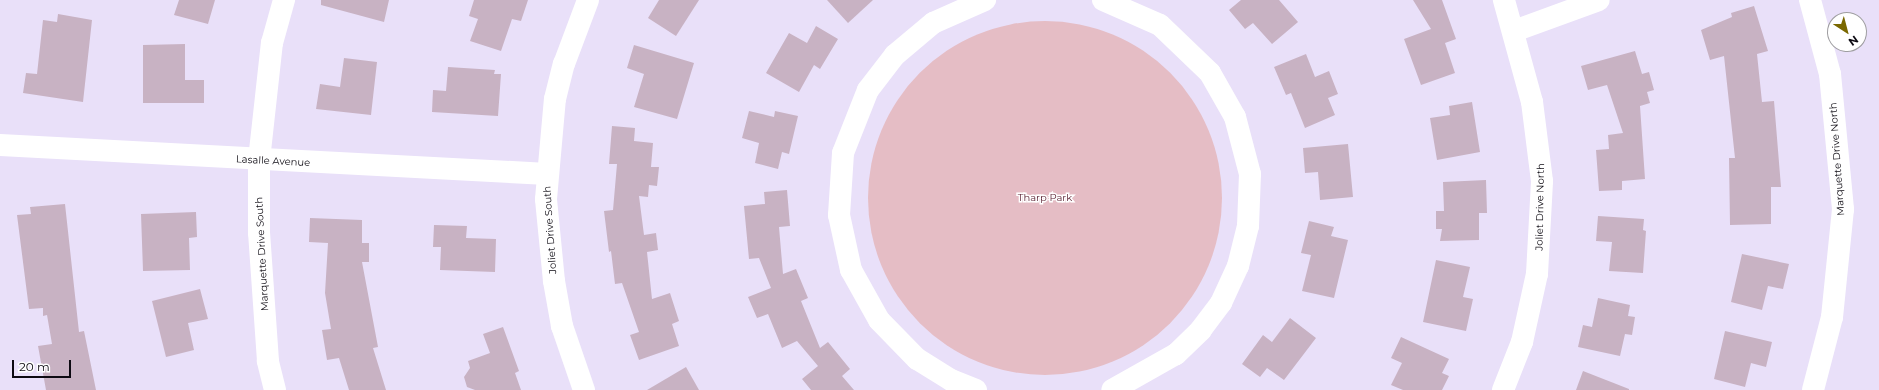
<!DOCTYPE html>
<html>
<head>
<meta charset="utf-8">
<style>
	body { margin:0 }
	#map { position:relative; width:1879px; height:390px; overflow:hidden; background:#e9e0f9; font-family:Montserrat,sans-serif }
	div>[style] { position:absolute }
	.green>* { inset:0; background:#e5bdc5 }
	.round { border-radius:50% }
	.building>* { inset:0; background:#c8b2c3 }
	.minor>* { height:22px; margin:-11px; padding:0 11px; transform-origin:11px; border-radius:11px; background:#fff }
	span { translate:-50% -50%; white-space:nowrap; text-align:center; line-height:1.15; -webkit-text-stroke:3px #fff; paint-order:stroke }
	.street-label { font-size:10px; color:#0d0a12 }
	.park-label { font-size:10px; color:#5b2334 }
	.north { position:absolute; left:1827px; top:12px; width:40px; height:40px; box-sizing:border-box; background:#fff; border:1px solid #9e9da0; border-radius:50%; rotate:144deg; font-size:11px; font-weight:700; line-height:16px; text-align:center; color:#0d0a12 }
	.north::after { content:''; display:block; margin:auto; width:14px; height:18px; background:#7a6800; clip-path:polygon(50% 0,100% 100%,50% 72%,0 100%) }
	.scale { position:absolute; left:12px; top:360px; width:59px; height:18px; box-sizing:border-box; border:2px solid #0d0a12; border-top:0; padding-left:5px; font-size:12px; line-height:14px; white-space:nowrap; color:#0d0a12; -webkit-text-stroke:3px #fff; paint-order:stroke }
</style>
</head>
<body>
<div id="map">
	<div class="green">
		<div class="round" style="left:868px;top:21px;width:354px;height:354px"></div>
	</div>
	<div class="building">
		<div style="clip-path:polygon(179px 0,215px 0,208px 24px,174px 15px)"></div>
		<div style="clip-path:polygon(321px 0,389px 0,384px 22px,321px 5px)"></div>
		<div style="clip-path:polygon(474px 0,528px 0,521px 21px,512px 19px,501px 51px,470px 41px,478px 19px,469px 16px)"></div>
		<div style="clip-path:polygon(659px 0,699px 0,676px 36px,648px 18px)"></div>
		<div style="clip-path:polygon(827px 0,873px 0,848px 23px)"></div>
		<div style="clip-path:polygon(1241px 0,1279px 0,1298px 22px,1272px 44px,1253px 23px,1245px 29px,1229px 10px)"></div>
		<div style="clip-path:polygon(1413px 0,1442px 0,1456px 39px,1445px 43px,1455px 73px,1421px 85px,1404px 39px,1431px 29px)"></div>
		<div style="clip-path:polygon(1754px 6px,1768px 51px,1757px 54px,1762px 102px,1774px 101px,1781px 187px,1771px 187px,1771px 224px,1730px 225px,1729px 158px,1735px 158px,1724px 56px,1710px 60px,1701px 30px,1732px 17px,1731px 13px)"></div>
		<div style="clip-path:polygon(58px 14px,92px 20px,83px 102px,23px 93px,26px 73px,37px 74px,43px 20px,57px 22px)"></div>
		<div style="clip-path:polygon(816px 26px,838px 39px,820px 69px,814px 65px,799px 92px,766px 73px,789px 33px,807px 43px)"></div>
		<div style="clip-path:polygon(185px 44px,185px 80px,204px 80px,204px 103px,143px 103px,143px 45px)"></div>
		<div style="clip-path:polygon(634px 45px,694px 63px,677px 119px,634px 107px,644px 74px,627px 68px)"></div>
		<div style="clip-path:polygon(1635px 51px,1642px 74px,1649px 72px,1654px 90px,1647px 92px,1650px 103px,1640px 106px,1645px 179px,1622px 181px,1622px 190px,1599px 191px,1596px 150px,1609px 149px,1608px 135px,1623px 133px,1607px 85px,1588px 90px,1581px 66px)"></div>
		<div style="clip-path:polygon(1306px 54px,1315px 77px,1329px 71px,1338px 94px,1328px 98px,1335px 115px,1305px 128px,1291px 93px,1286px 95px,1274px 67px)"></div>
		<div style="clip-path:polygon(344px 58px,377px 62px,371px 115px,316px 109px,320px 84px,340px 87px)"></div>
		<div style="clip-path:polygon(448px 67px,495px 70px,494px 74px,501px 74px,498px 116px,432px 112px,433px 90px,446px 91px)"></div>
		<div style="clip-path:polygon(1472px 102px,1480px 152px,1437px 160px,1430px 118px,1450px 115px,1449px 106px)"></div>
		<div style="clip-path:polygon(749px 111px,774px 117px,775px 111px,798px 116px,789px 154px,782px 152px,778px 169px,755px 163px,759px 143px,742px 138px)"></div>
		<div style="clip-path:polygon(612px 126px,635px 128px,634px 141px,653px 143px,651px 167px,659px 167px,657px 186px,649px 185px,648px 197px,639px 196px,644px 235px,656px 233px,658px 250px,647px 252px,652px 299px,670px 293px,679px 321px,672px 324px,679px 346px,639px 360px,630px 335px,639px 332px,622px 283px,615px 284px,611px 251px,609px 252px,604px 211px,613px 210px,617px 164px,609px 164px)"></div>
		<div style="clip-path:polygon(1348px 144px,1353px 197px,1320px 200px,1318px 172px,1305px 173px,1303px 148px)"></div>
		<div style="clip-path:polygon(1486px 180px,1487px 213px,1479px 213px,1479px 240px,1440px 241px,1442px 229px,1436px 229px,1436px 211px,1444px 211px,1443px 182px)"></div>
		<div style="clip-path:polygon(787px 190px,790px 226px,779px 227px,783px 274px,796px 269px,808px 298px,801px 301px,820px 348px,828px 342px,850px 369px,842px 376px,854px 390px,811px 390px,802px 379px,818px 366px,797px 341px,782px 348px,768px 314px,757px 318px,748px 297px,771px 288px,759px 258px,749px 259px,744px 206px,765px 204px,764px 192px)"></div>
		<div style="clip-path:polygon(65px 204px,79px 332px,84px 331px,96px 390px,46px 390px,38px 346px,52px 344px,47px 315px,43px 316px,43px 308px,29px 309px,17px 215px,31px 214px,30px 207px)"></div>
		<div style="clip-path:polygon(196px 212px,197px 237px,189px 238px,190px 270px,143px 271px,141px 214px)"></div>
		<div style="clip-path:polygon(1598px 216px,1644px 219px,1643px 230px,1646px 231px,1643px 273px,1609px 271px,1612px 242px,1596px 241px)"></div>
		<div style="clip-path:polygon(310px 218px,362px 220px,362px 243px,369px 243px,369px 262px,362px 262px,378px 347px,373px 348px,386px 390px,349px 390px,339px 358px,327px 360px,322px 330px,331px 329px,325px 293px,328px 243px,309px 242px)"></div>
		<div style="clip-path:polygon(1309px 221px,1334px 227px,1331px 236px,1348px 240px,1334px 298px,1302px 291px,1311px 255px,1301px 253px)"></div>
		<div style="clip-path:polygon(434px 225px,467px 226px,466px 238px,496px 239px,495px 272px,440px 270px,441px 247px,433px 247px)"></div>
		<div style="clip-path:polygon(1742px 254px,1789px 264px,1783px 289px,1768px 286px,1762px 310px,1731px 302px)"></div>
		<div style="clip-path:polygon(1436px 260px,1470px 267px,1463px 297px,1473px 299px,1466px 331px,1423px 322px)"></div>
		<div style="clip-path:polygon(200px 289px,208px 319px,188px 323px,194px 350px,166px 357px,152px 301px)"></div>
		<div style="clip-path:polygon(1598px 298px,1630px 305px,1628px 316px,1635px 317px,1632px 335px,1625px 334px,1620px 356px,1578px 347px,1583px 325px,1592px 327px)"></div>
		<div style="clip-path:polygon(1290px 318px,1316px 338px,1284px 380px,1267px 368px,1260px 377px,1242px 364px,1263px 335px,1272px 342px)"></div>
		<div style="clip-path:polygon(503px 327px,519px 371px,515px 373px,521px 390px,475px 390px,467px 387px,464px 377px,470px 368px,468px 361px,490px 353px,483px 334px)"></div>
		<div style="clip-path:polygon(1725px 331px,1772px 342px,1766px 367px,1751px 363px,1745px 387px,1714px 379px)"></div>
		<div style="clip-path:polygon(1401px 337px,1449px 359px,1442px 373px,1449px 376px,1442px 390px,1403px 390px,1391px 385px,1402px 363px,1391px 358px)"></div>
		<div style="clip-path:polygon(686px 367px,699px 390px,647px 390px)"></div>
		<div style="clip-path:polygon(1583px 371px,1629px 389px,1629px 390px,1576px 390px)"></div>
	</div>
	<div class="minor">
		<div style="left:1103px;top:0;width:62px;rotate:23.7deg"></div>
		<div style="left:1160px;top:25px;width:69px;rotate:43.8deg"></div>
		<div style="left:1210px;top:73px;width:51px;rotate:60.4deg"></div>
		<div style="left:1235px;top:117px;width:59px;rotate:75.3deg"></div>
		<div style="left:1250px;top:174px;width:52px;rotate:92.2deg"></div>
		<div style="left:1248px;top:226px;width:41px;rotate:104deg"></div>
		<div style="left:1238px;top:266px;width:41px;rotate:114.7deg"></div>
		<div style="left:1221px;top:303px;width:34px;rotate:127deg"></div>
		<div style="left:1201px;top:330px;width:35px;rotate:136deg"></div>
		<div style="left:1176px;top:354px;width:73px;rotate:150.6deg"></div>
		<div style="left:1810px;top:0;width:77px;rotate:74.9deg"></div>
		<div style="left:1830px;top:74px;width:136px;rotate:84.5deg"></div>
		<div style="left:1843px;top:209px;width:109px;rotate:95.8deg"></div>
		<div style="left:1832px;top:317px;width:75px;rotate:104.6deg"></div>
		<div style="left:1514px;top:31px;width:90px;rotate:-20deg"></div>
		<div style="left:0;top:145px;width:548px;rotate:3.03deg"></div>
		<div style="left:275px;top:390px;width:30px;rotate:-104deg"></div>
		<div style="left:268px;top:361px;width:128px;rotate:-94deg"></div>
		<div style="left:259px;top:233px;width:73px;rotate:-90deg"></div>
		<div style="left:259px;top:160px;width:118px;rotate:-83.7deg"></div>
		<div style="left:272px;top:43px;width:45px;rotate:-74.4deg"></div>
		<div style="left:584px;top:390px;width:68px;rotate:-109deg"></div>
		<div style="left:562px;top:326px;width:46px;rotate:-100.1deg"></div>
		<div style="left:554px;top:281px;width:82px;rotate:-95.6deg"></div>
		<div style="left:546px;top:199px;width:100px;rotate:-84.9deg"></div>
		<div style="left:555px;top:99px;width:36px;rotate:-76deg"></div>
		<div style="left:564px;top:64px;width:68px;rotate:-69.4deg"></div>
		<div style="left:976px;top:390px;width:27px;rotate:-158deg"></div>
		<div style="left:951px;top:380px;width:40px;rotate:-148deg"></div>
		<div style="left:917px;top:359px;width:54px;rotate:-134.3deg"></div>
		<div style="left:879px;top:320px;width:57px;rotate:-119.2deg"></div>
		<div style="left:851px;top:270px;width:56px;rotate:-102.3deg"></div>
		<div style="left:839px;top:215px;width:62px;rotate:-86.3deg"></div>
		<div style="left:843px;top:153px;width:68px;rotate:-68.4deg"></div>
		<div style="left:868px;top:90px;width:44px;rotate:-52.4deg"></div>
		<div style="left:895px;top:55px;width:50px;rotate:-40.1deg"></div>
		<div style="left:933px;top:23px;width:57px;rotate:-23.9deg"></div>
		<div style="left:1503px;top:390px;width:52px;rotate:-68.4deg"></div>
		<div style="left:1522px;top:342px;width:70px;rotate:-77.6deg"></div>
		<div style="left:1537px;top:274px;width:93px;rotate:-86.9deg"></div>
		<div style="left:1542px;top:181px;width:80px;rotate:-97.2deg"></div>
		<div style="left:1532px;top:102px;width:106px;rotate:-105.4deg"></div>
	</div>
	<div class="street-label">
		<span style="left:1837px;top:159px;rotate:-94deg">Marquette Drive North</span>
		<span style="left:273px;top:161px;rotate:3deg">Lasalle Avenue</span>
		<span style="left:1540px;top:207px;rotate:-89deg">Joliet Drive North</span>
		<span style="left:550px;top:230px;rotate:-94deg">Joliet Drive South</span>
		<span style="left:262px;top:254px;rotate:-93deg">Marquette Drive South</span>
	</div>
	<div class="park-label">
		<span style="left:1045px;top:198px">Tharp Park</span>
	</div>
	<div class="north">N</div>
	<div class="scale">20 m</div>
</div>
</body>
</html>
